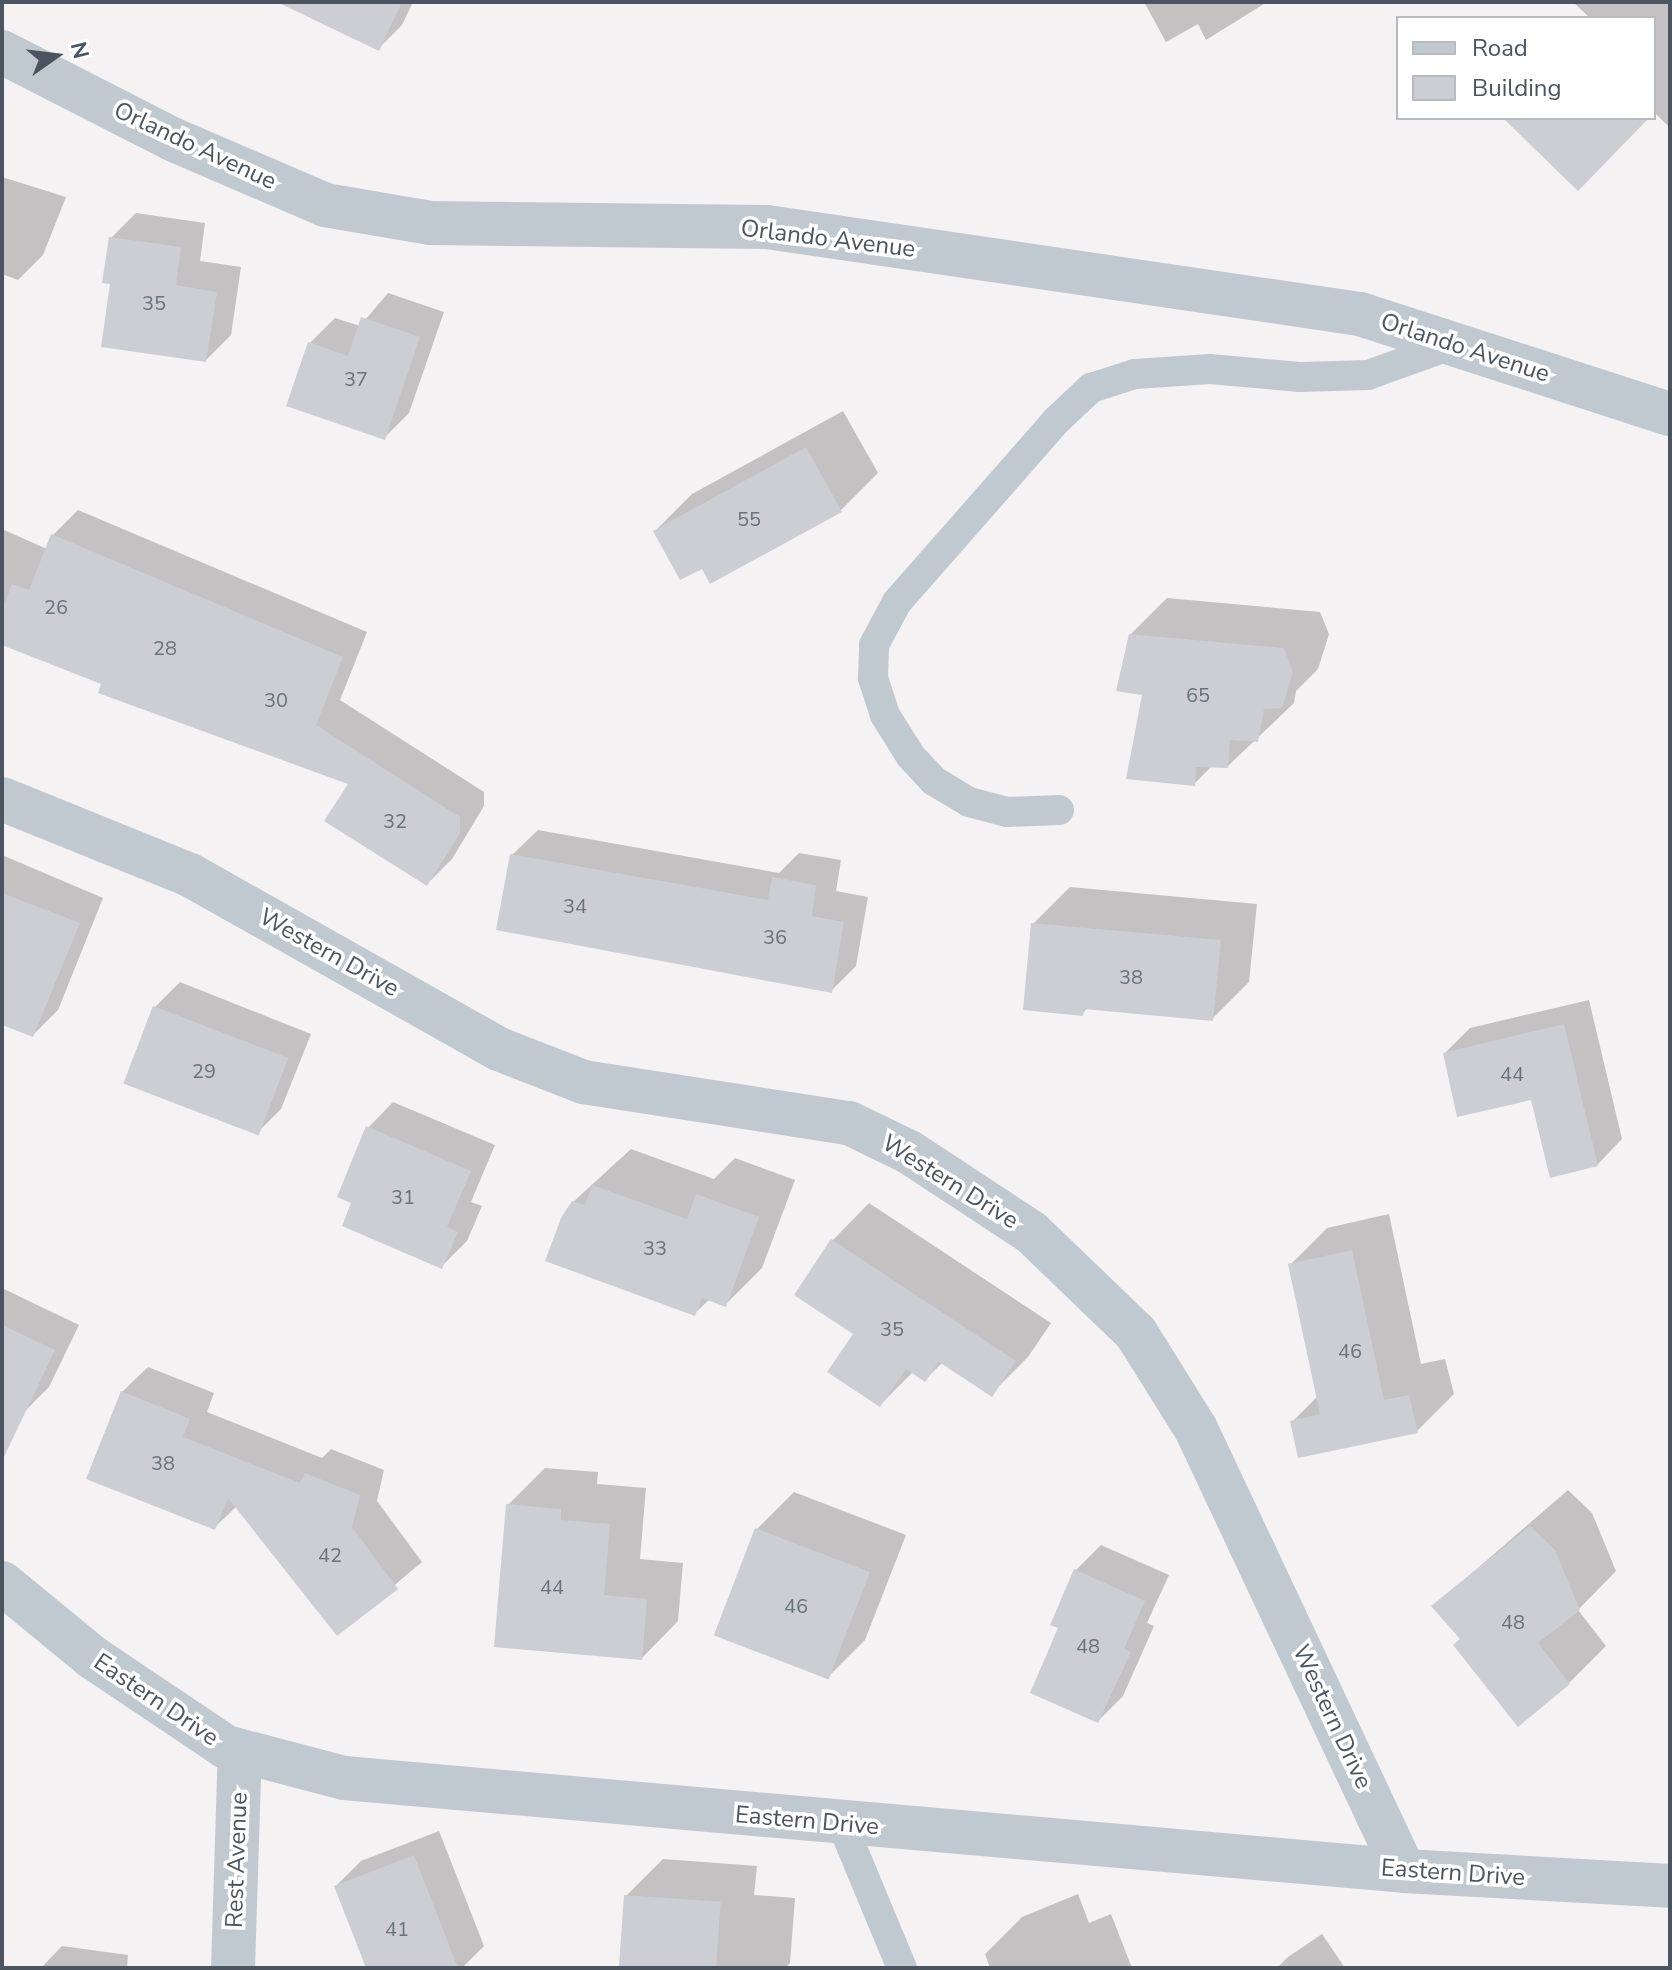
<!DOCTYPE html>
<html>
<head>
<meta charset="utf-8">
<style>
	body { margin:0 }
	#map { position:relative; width:1672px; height:1970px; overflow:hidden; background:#f4f2f2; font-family:"Nunito Sans",sans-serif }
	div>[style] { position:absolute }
	.shadow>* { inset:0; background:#0003 }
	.building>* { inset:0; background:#ccced4; transform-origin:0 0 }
	.lane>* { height:30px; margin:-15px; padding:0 15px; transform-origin:15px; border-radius:15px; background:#c0c9d0 }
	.street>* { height:44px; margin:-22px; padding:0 22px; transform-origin:22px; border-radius:22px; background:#c0c9d0 }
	span { translate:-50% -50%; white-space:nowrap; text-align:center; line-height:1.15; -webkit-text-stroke:7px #fff; paint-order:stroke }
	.number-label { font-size:20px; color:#6a737c }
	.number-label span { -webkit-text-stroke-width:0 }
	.street-label { font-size:24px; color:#4a555f }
	.frame { position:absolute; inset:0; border:4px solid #4a555f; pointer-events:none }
	.legend { position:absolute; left:1396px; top:16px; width:260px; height:104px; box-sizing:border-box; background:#fff; border:2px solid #b7bbbf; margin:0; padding:10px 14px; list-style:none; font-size:24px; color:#4a555f }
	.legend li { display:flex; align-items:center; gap:16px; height:40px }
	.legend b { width:40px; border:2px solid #b7bbbf }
	.north { position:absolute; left:16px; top:16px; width:80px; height:80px; -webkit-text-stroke:6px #fff; paint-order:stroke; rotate:76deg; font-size:22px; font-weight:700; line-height:32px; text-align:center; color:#4a555f }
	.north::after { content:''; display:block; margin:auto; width:28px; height:36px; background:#4a555f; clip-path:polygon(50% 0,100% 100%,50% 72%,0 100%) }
</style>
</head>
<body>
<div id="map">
	<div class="shadow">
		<div style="clip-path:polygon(289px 2px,413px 2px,402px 25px,379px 48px)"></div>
		<div style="clip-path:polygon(1144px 2px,1267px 2px,1206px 40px,1198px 24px,1166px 42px)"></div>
		<div style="clip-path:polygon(1573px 2px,1670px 2px,1670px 128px,1654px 112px,1654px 18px,1590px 18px)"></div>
		<div style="clip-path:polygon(2px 177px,66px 197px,43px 255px,18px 280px,2px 274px)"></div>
		<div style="clip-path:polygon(136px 213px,205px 223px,200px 261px,241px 267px,231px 335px,206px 360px,112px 283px,111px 238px)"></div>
		<div style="clip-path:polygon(388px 293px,444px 312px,409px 413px,384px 438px,310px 343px,335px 318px,360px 326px)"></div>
		<div style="clip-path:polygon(843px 411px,878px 473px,841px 510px,655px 531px,692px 494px)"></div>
		<div style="clip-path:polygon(78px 510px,367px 632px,340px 700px,484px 792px,484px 806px,452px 859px,427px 884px,351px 783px,2px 641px,2px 529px,47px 549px,53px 535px)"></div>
		<div style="clip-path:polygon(1167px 598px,1320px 612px,1329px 634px,1318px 669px,1296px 691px,1294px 703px,1228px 766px,1213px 765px,1194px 784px,1144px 694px,1130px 635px)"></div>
		<div style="clip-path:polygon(538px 830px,779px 873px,799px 853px,841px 860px,836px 891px,868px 897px,856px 966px,831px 991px,512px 855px)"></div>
		<div style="clip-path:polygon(2px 855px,103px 898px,58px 1010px,33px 1035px,2px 1022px)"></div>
		<div style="clip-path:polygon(1070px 887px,1257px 904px,1249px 982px,1212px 1019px,1088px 1007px,1082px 1014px,1033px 924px)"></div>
		<div style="clip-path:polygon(180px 982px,311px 1034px,281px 1109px,256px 1134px,125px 1082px,155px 1007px)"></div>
		<div style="clip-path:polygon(1589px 1000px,1622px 1139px,1597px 1165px,1533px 1098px,1445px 1053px,1470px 1028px)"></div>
		<div style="clip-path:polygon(393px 1102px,495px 1145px,471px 1202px,482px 1206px,467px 1241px,442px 1266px,368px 1128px)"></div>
		<div style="clip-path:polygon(631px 1149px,714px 1179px,735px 1158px,795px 1180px,762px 1268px,725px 1305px,710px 1299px,694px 1314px,573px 1202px)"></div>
		<div style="clip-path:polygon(869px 1203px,1051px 1323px,1028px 1357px,991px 1394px,943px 1362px,925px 1380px,913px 1372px,880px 1405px,856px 1333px,797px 1294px,833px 1240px)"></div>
		<div style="clip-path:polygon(1389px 1214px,1421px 1364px,1445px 1359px,1454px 1394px,1417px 1431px,1292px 1422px,1318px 1396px,1290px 1265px,1327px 1228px)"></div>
		<div style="clip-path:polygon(2px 1288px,79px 1325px,49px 1387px,24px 1412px,2px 1402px)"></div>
		<div style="clip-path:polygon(148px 1367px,214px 1393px,207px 1412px,322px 1458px,331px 1449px,384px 1470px,377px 1501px,422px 1562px,338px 1633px,237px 1506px,214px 1528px,122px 1392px)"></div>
		<div style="clip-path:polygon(545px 1468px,598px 1472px,597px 1484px,646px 1488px,640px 1559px,683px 1563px,678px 1621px,642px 1658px,508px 1505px)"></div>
		<div style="clip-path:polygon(1568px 1490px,1592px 1513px,1616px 1571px,1578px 1610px,1606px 1646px,1569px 1683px,1462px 1639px,1434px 1606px)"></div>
		<div style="clip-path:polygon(794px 1492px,906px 1535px,865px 1640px,828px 1677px,757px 1529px)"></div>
		<div style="clip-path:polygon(1101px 1545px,1169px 1575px,1147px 1623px,1154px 1626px,1123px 1696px,1098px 1721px,1076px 1570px)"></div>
		<div style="clip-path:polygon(439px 1831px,484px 1946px,462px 1968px,368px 1968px,336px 1886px,361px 1861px)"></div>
		<div style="clip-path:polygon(663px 1859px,757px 1866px,754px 1895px,795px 1898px,790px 1963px,785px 1968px,620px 1968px,626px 1896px)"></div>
		<div style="clip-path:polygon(1078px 1894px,1089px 1923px,1111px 1914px,1132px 1968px,990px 1968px,985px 1954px,1022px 1917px)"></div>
		<div style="clip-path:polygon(1322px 1934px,1345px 1968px,1277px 1968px,1288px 1957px)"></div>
		<div style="clip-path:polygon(62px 1946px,128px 1955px,127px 1968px,41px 1968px)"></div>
	</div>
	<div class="building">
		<div style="clip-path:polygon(277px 2px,402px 2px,379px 51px)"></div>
		<div style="clip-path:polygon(1503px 118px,1649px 118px,1578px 191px)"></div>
		<div style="clip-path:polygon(109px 237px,181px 247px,176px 285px,217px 292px,206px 362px,101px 347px,110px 284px,102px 283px)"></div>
		<div style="clip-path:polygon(361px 317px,420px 337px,385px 440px,286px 406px,308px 342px,348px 356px)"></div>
		<div style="clip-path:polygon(806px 447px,842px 512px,710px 584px,702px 569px,680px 580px,653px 531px)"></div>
		<div style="clip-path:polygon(51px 534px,343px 657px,316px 725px,460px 817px,460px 833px,427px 886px,324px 821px,348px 784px,98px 693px,101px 684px,2px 645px,2px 610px,12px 584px,29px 590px)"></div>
		<div style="clip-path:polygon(1129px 634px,1284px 648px,1293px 672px,1282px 708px,1264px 709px,1258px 742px,1230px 740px,1228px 768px,1196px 767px,1195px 786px,1126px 779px,1142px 695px,1116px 691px)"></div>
		<div style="clip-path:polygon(510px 854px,768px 900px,772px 877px,816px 885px,812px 916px,844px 922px,832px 993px,496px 930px)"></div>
		<div style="clip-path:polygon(2px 893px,80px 923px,33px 1037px,2px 1025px)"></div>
		<div style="clip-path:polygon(1031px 923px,1221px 940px,1213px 1021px,1084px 1009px,1083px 1016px,1023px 1010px)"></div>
		<div style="left:153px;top:1006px;width:145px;height:83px;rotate:21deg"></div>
		<div style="clip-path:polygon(1564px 1024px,1598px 1166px,1550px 1178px,1531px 1100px,1457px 1117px,1443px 1053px)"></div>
		<div style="clip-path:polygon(366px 1126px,471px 1171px,447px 1227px,458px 1232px,442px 1269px,342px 1226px,351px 1203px,337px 1197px)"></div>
		<div style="clip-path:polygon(592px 1185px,687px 1219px,696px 1194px,759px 1217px,726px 1307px,702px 1298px,695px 1316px,545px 1261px,561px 1218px,572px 1201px,585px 1205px)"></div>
		<div style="clip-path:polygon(831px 1239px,1016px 1361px,992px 1397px,939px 1362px,925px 1382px,906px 1369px,880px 1407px,827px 1372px,853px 1334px,794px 1295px)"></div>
		<div style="clip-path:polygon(1352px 1250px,1384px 1400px,1409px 1395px,1418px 1433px,1298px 1458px,1290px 1421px,1320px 1414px,1288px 1264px)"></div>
		<div style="clip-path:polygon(2px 1325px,55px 1350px,2px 1461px)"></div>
		<div style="clip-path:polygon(121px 1391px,190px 1419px,183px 1437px,300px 1483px,305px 1473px,360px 1495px,352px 1527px,398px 1589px,337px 1636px,228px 1498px,215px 1530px,86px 1479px)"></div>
		<div style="clip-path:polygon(506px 1504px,561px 1509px,561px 1520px,610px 1524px,604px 1595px,647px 1599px,642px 1660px,494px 1647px)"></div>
		<div style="clip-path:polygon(1530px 1526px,1555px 1550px,1580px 1610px,1538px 1643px,1570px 1684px,1518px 1727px,1453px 1645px,1460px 1639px,1431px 1606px)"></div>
		<div style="left:755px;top:1528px;width:123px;height:115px;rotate:21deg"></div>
		<div style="clip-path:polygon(1074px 1569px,1145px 1601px,1124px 1649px,1131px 1652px,1098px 1723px,1030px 1693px,1058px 1628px,1050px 1625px)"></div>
		<div style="clip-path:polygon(414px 1855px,458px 1968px,366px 1968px,334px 1886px)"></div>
		<div style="left:624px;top:1895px;width:97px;height:73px;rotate:4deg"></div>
	</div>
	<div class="lane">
		<div style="left:1059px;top:810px;width:52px;rotate:177.8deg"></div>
		<div style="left:1007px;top:812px;width:39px;rotate:-165deg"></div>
		<div style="left:969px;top:802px;width:41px;rotate:-149deg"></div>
		<div style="left:934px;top:781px;width:35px;rotate:-133deg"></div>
		<div style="left:910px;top:755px;width:47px;rotate:-122deg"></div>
		<div style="left:885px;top:715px;width:39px;rotate:-108deg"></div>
		<div style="left:873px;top:678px;width:33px;rotate:-88deg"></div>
		<div style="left:874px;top:645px;width:49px;rotate:-61.9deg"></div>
		<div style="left:897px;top:602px;width:242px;rotate:-48.7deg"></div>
		<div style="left:1057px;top:420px;width:47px;rotate:-43.3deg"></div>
		<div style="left:1091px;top:388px;width:46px;rotate:-17.7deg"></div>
		<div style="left:1135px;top:374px;width:75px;rotate:-3.8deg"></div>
		<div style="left:1210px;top:369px;width:90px;rotate:5.1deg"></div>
		<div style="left:1300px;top:377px;width:68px;rotate:-1.7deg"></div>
		<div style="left:1368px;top:375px;width:91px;rotate:-19.8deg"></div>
		<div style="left:842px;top:1824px;width:156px;rotate:67.4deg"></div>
	</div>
	<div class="street">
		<div style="left:2px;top:52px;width:191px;rotate:27.1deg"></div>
		<div style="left:172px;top:139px;width:167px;rotate:23.3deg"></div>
		<div style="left:325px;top:205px;width:107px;rotate:9.7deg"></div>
		<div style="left:430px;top:223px;width:337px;rotate:0.7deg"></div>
		<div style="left:767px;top:227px;width:599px;rotate:8.35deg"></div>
		<div style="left:1360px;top:314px;width:326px;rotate:17.9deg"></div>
		<div style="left:2px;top:799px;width:203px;rotate:22deg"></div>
		<div style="left:190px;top:875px;width:355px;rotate:29.4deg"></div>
		<div style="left:499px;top:1049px;width:90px;rotate:21.4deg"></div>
		<div style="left:583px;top:1082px;width:269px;rotate:8.8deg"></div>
		<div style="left:849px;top:1123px;width:67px;rotate:25.8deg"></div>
		<div style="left:909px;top:1152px;width:146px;rotate:33.3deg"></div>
		<div style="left:1031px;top:1232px;width:146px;rotate:43.9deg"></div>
		<div style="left:1136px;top:1333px;width:113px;rotate:58deg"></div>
		<div style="left:1196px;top:1429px;width:488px;rotate:64.8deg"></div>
		<div style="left:2px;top:1583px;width:117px;rotate:39.4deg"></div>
		<div style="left:92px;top:1657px;width:161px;rotate:33.9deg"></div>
		<div style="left:226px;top:1747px;width:122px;rotate:14.7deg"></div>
		<div style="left:344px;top:1778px;width:1064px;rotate:5.01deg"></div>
		<div style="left:1404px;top:1871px;width:266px;rotate:3.2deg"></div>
		<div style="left:233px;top:1968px;width:217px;rotate:-88.2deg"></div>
	</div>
	<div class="number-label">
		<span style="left:154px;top:303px">35</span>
		<span style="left:356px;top:379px">37</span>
		<span style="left:749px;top:519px">55</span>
		<span style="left:56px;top:607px">26</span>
		<span style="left:165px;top:648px">28</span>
		<span style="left:1198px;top:695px">65</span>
		<span style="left:276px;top:700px">30</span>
		<span style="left:395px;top:821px">32</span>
		<span style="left:575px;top:906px">34</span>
		<span style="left:775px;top:937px">36</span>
		<span style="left:1131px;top:977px">38</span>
		<span style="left:204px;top:1071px">29</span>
		<span style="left:1512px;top:1074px">44</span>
		<span style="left:403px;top:1197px">31</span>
		<span style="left:655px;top:1248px">33</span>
		<span style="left:892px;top:1329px">35</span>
		<span style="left:1350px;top:1351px">46</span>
		<span style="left:163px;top:1463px">38</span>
		<span style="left:330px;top:1555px">42</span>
		<span style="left:552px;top:1587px">44</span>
		<span style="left:796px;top:1606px">46</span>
		<span style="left:1513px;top:1622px">48</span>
		<span style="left:1088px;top:1646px">48</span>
		<span style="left:397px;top:1929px">41</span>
	</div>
	<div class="street-label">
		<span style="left:195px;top:146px;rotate:25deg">Orlando Avenue</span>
		<span style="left:828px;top:239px;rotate:7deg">Orlando Avenue</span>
		<span style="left:1465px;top:348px;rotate:18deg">Orlando Avenue</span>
		<span style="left:329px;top:953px;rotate:29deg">Western Drive</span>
		<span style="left:950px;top:1182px;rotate:32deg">Western Drive</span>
		<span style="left:156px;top:1700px;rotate:34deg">Eastern Drive</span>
		<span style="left:1332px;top:1717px;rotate:65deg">Western Drive</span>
		<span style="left:807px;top:1821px;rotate:5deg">Eastern Drive</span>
		<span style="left:237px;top:1860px;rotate:-88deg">Rest Avenue</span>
		<span style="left:1453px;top:1873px;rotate:4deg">Eastern Drive</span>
	</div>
	<div class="frame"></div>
	<ul class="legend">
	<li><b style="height:10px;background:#c0c9d0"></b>Road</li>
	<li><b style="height:22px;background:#ccced4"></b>Building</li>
	</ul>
	<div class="north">N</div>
</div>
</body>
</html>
